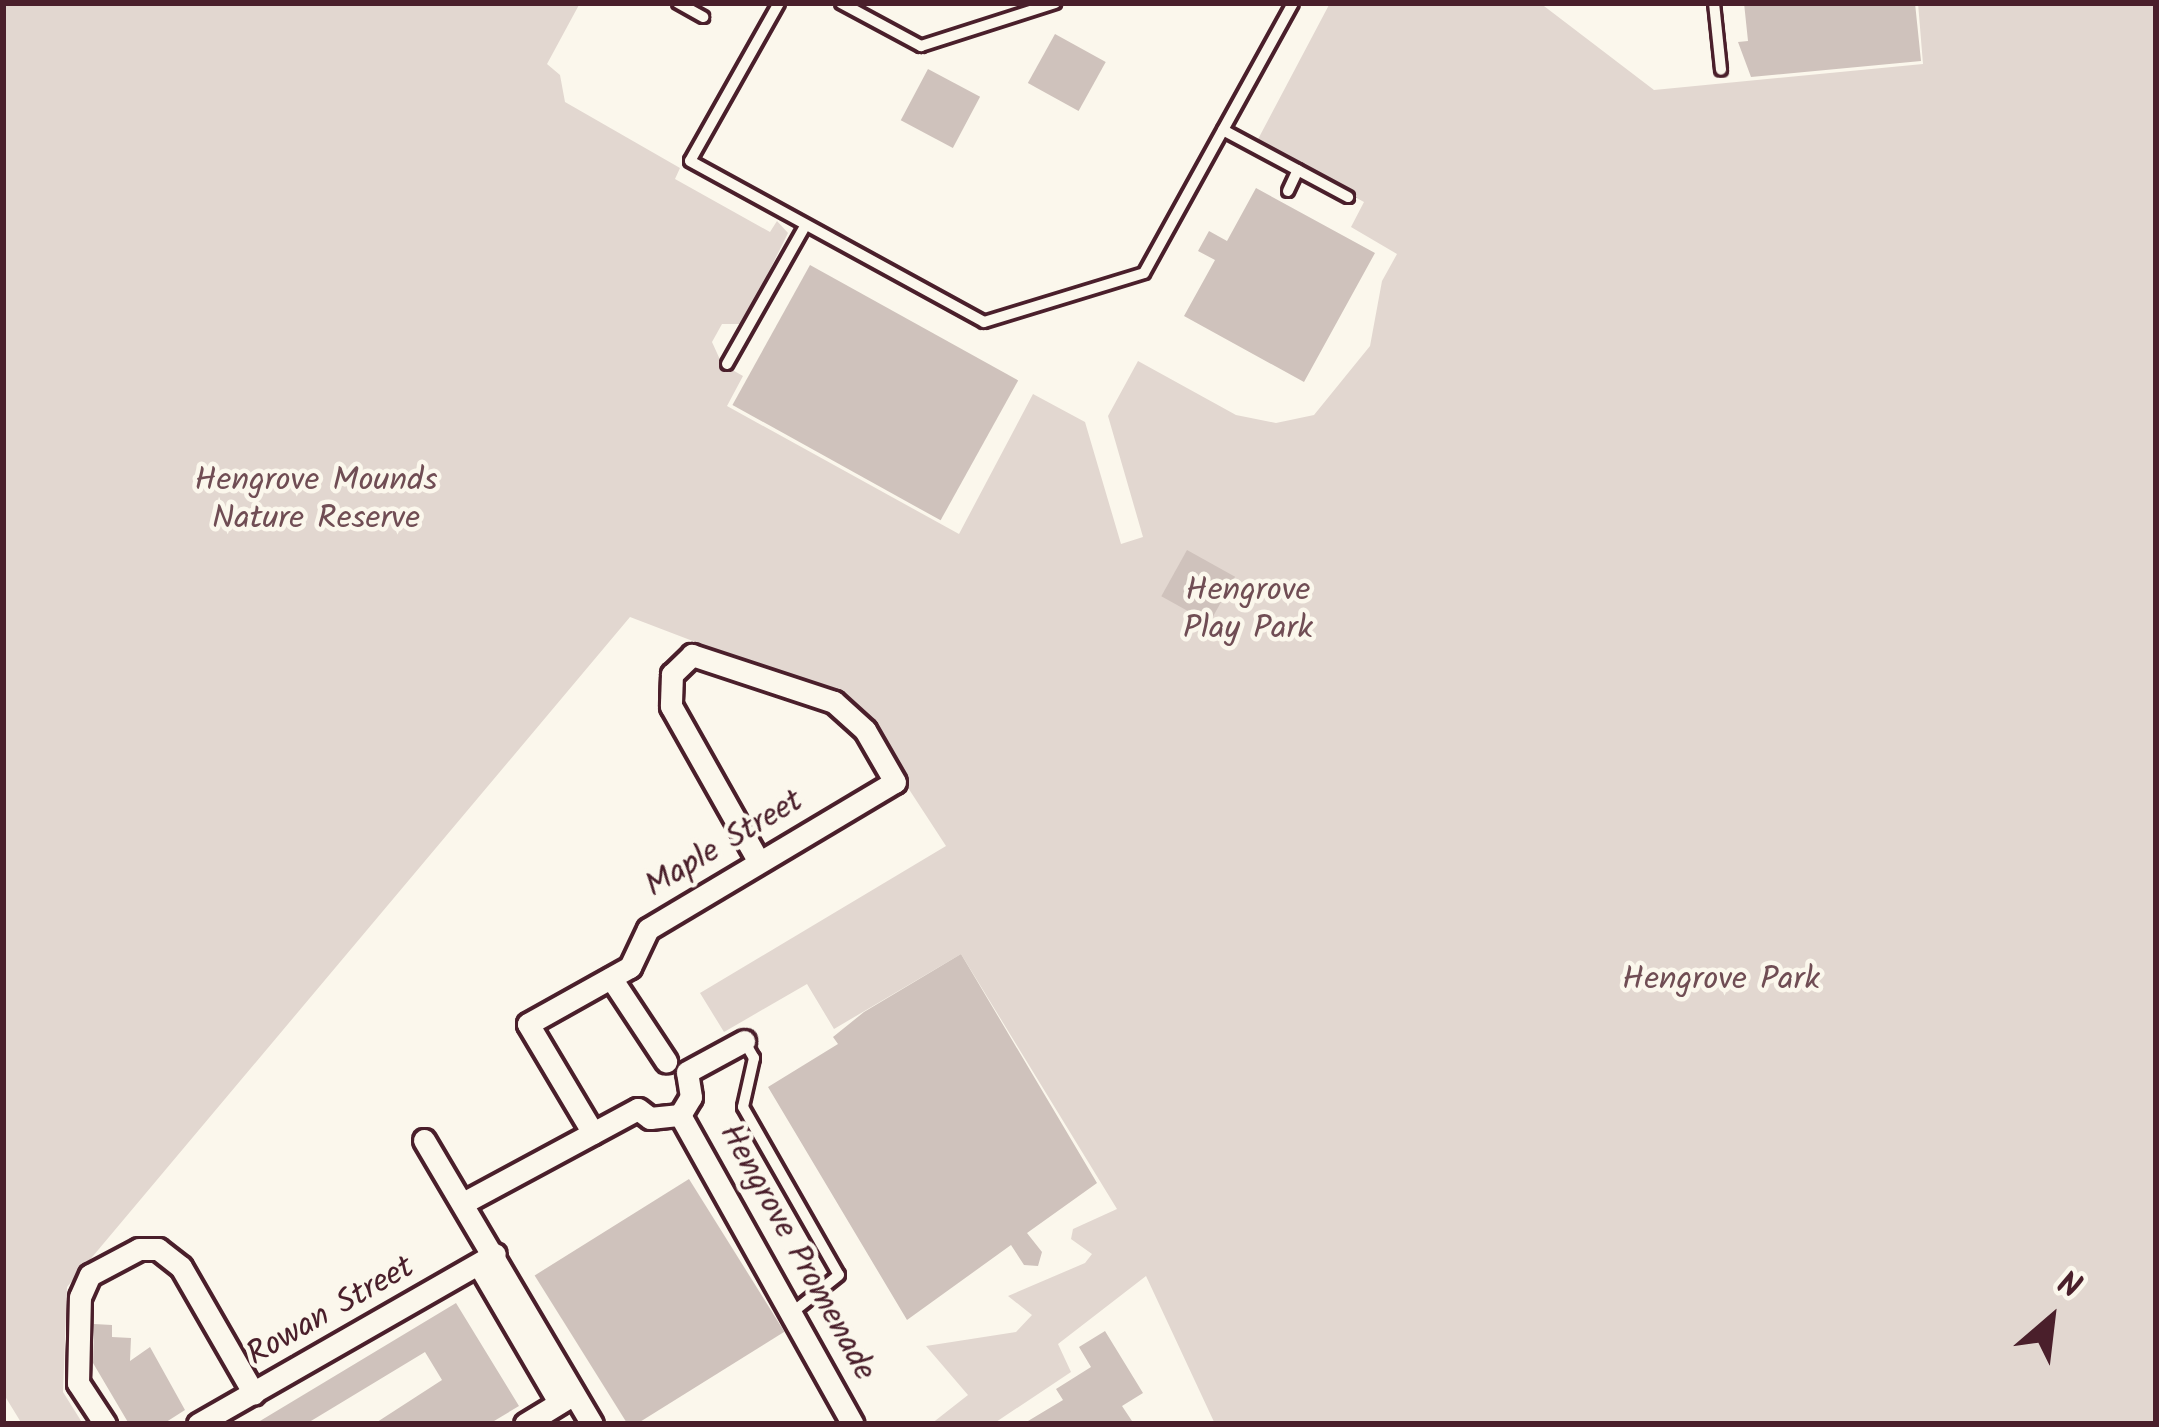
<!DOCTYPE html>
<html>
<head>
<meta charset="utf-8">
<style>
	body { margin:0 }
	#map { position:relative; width:2159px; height:1427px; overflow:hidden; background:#fbf7ec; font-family:Kalam,sans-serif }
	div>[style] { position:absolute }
	.green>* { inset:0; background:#e2d7d0 }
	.building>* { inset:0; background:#cfc2bc; transform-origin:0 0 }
	.roads { filter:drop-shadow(3px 0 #4a1f2b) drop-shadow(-3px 0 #4a1f2b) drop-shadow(0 3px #4a1f2b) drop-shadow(0 -3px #4a1f2b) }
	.service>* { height:10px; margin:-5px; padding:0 5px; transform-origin:5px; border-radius:5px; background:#fbf7ec }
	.minor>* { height:21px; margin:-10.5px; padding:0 10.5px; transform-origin:10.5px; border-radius:10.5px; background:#fbf7ec }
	span { translate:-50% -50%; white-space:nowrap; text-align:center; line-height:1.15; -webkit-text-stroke:9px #fbf7ec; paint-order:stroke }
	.park-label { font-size:33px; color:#704d54 }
	.street-label { font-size:33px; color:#4a1f2b }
	.frame { position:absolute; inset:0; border:6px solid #4a1f2b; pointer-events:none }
	.north { position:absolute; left:1991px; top:1259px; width:120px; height:120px; -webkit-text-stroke:9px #fbf7ec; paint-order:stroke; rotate:28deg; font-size:33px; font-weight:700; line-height:48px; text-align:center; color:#4a1f2b }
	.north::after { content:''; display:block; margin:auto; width:42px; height:54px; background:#4a1f2b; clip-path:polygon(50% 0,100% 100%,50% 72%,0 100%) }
</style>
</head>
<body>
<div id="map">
	<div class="green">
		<div style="clip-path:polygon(3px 3px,580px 3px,547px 64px,560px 75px,565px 102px,680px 168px,675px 179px,770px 232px,777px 221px,788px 233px,743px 324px,722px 324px,712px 342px,722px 364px,743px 376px,727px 406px,959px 534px,1033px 394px,1085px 422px,1121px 544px,1143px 537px,1108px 416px,1138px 361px,1236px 415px,1276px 423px,1314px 415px,1370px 346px,1382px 281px,1397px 254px,1351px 227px,1364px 202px,1256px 143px,1330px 3px,1540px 3px,1654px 90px,1923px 64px,1918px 3px,2156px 3px,2156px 1424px,1215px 1424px,1146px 1276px,1058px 1344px,1071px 1372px,993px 1424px,931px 1424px,968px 1395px,926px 1346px,1016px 1332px,1032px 1315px,1008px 1296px,1085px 1263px,1092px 1254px,1071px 1239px,1073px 1229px,1117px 1209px,961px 954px,834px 1029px,807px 984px,724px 1032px,700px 993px,946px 846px,852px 702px,630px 617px,67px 1287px,63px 1392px,83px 1424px,22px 1424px,3px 1393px)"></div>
	</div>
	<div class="building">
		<div style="clip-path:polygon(1744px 3px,1915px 3px,1921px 61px,1751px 77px,1738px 42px,1748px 41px)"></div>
		<div style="left:1055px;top:34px;width:58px;height:56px;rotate:29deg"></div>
		<div style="left:928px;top:69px;width:59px;height:58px;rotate:28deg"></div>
		<div style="clip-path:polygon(1256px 188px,1375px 253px,1304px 382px,1184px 316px,1215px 260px,1198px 251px,1209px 231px,1227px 241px)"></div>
		<div style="left:810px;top:265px;width:238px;height:160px;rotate:29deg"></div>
		<div style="left:1187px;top:550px;width:55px;height:53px;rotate:29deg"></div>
		<div style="clip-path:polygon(961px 954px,1097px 1183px,1027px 1233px,1042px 1252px,1038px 1266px,1024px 1265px,1011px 1245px,907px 1320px,768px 1087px,838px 1044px,833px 1037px,864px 1012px)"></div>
		<div style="left:689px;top:1179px;width:180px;height:182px;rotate:58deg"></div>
		<div style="clip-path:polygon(456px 1303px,519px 1406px,489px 1424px,374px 1424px,442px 1380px,425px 1352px,306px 1424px,255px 1424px)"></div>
		<div style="clip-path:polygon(94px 1324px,112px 1325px,112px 1337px,131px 1338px,130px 1361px,150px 1347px,185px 1410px,163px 1424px,129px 1424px,93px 1363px)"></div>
		<div style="clip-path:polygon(1105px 1331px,1143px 1393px,1122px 1406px,1134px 1424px,1023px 1424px,1063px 1400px,1056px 1389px,1091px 1367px,1079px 1347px)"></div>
	</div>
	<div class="roads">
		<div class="service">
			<div style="left:678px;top:3px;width:29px;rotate:29deg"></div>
			<div style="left:779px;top:3px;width:181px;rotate:119.4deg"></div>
			<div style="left:690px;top:161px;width:335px;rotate:28.7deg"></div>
			<div style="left:984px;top:322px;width:167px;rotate:-17deg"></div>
			<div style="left:1144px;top:273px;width:308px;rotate:-61.1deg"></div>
			<div style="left:841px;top:3px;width:91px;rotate:28.3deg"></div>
			<div style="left:921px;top:46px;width:141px;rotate:-17.8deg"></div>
			<div style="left:1714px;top:3px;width:67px;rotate:84deg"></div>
			<div style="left:1223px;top:130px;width:142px;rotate:28.2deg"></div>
			<div style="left:1288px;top:191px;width:23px;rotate:-65deg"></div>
			<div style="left:727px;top:364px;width:159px;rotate:-60.5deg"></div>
			<div style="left:744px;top:1041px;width:20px;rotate:60deg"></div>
			<div style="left:754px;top:1058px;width:50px;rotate:102.7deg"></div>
			<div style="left:743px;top:1107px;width:193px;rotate:60.3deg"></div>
			<div style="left:839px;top:1275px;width:59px;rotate:141.2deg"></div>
		</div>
		<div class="minor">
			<div style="left:611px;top:978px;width:100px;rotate:56.5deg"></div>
			<div style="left:680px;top:1115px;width:354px;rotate:60.8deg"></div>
			<div style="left:593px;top:1133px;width:127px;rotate:-120.8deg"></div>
			<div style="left:528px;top:1024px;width:117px;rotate:-29.2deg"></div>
			<div style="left:630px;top:967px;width:42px;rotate:-64.7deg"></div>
			<div style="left:648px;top:929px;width:287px;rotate:-30.8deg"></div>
			<div style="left:895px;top:782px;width:60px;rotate:-120deg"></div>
			<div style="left:865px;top:730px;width:42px;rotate:-137.9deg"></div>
			<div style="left:834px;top:702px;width:150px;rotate:-161.7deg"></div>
			<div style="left:692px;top:655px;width:28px;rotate:136deg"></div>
			<div style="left:672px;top:674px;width:32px;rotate:92deg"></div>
			<div style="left:671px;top:706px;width:179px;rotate:60.6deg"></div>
			<div style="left:424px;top:1140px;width:330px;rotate:59.4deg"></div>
			<div style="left:465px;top:1202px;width:196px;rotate:-28.3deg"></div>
			<div style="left:638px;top:1109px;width:15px;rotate:37deg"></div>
			<div style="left:650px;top:1118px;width:30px;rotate:-6deg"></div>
			<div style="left:680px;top:1115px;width:21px;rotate:-59deg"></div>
			<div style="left:691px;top:1097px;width:25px;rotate:-99deg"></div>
			<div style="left:687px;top:1072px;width:65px;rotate:-28.5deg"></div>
			<div style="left:483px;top:1272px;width:151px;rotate:59.7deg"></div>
			<div style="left:105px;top:1424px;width:49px;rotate:-123.4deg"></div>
			<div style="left:78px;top:1383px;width:86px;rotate:-88.7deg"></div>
			<div style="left:80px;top:1297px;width:24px;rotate:-66deg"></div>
			<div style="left:90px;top:1275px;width:55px;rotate:-28deg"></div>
			<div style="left:139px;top:1249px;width:19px"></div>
			<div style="left:158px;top:1249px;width:29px;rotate:38deg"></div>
			<div style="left:181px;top:1267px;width:146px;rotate:60.1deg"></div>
			<div style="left:198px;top:1424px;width:342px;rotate:-29.8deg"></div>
			<div style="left:525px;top:1424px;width:52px;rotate:-31.5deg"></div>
		</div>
	</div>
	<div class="park-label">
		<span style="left:316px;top:501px">Hengrove Mounds<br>Nature Reserve</span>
		<span style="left:1248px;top:611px">Hengrove<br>Play Park</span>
		<span style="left:1721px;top:981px">Hengrove Park</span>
	</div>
	<div class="street-label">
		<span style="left:725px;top:845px;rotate:-31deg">Maple Street</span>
		<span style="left:796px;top:1253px;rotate:61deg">Hengrove Promenade</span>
		<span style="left:331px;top:1312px;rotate:-30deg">Rowan Street</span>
	</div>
	<div class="frame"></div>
	<div class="north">N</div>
</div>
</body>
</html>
